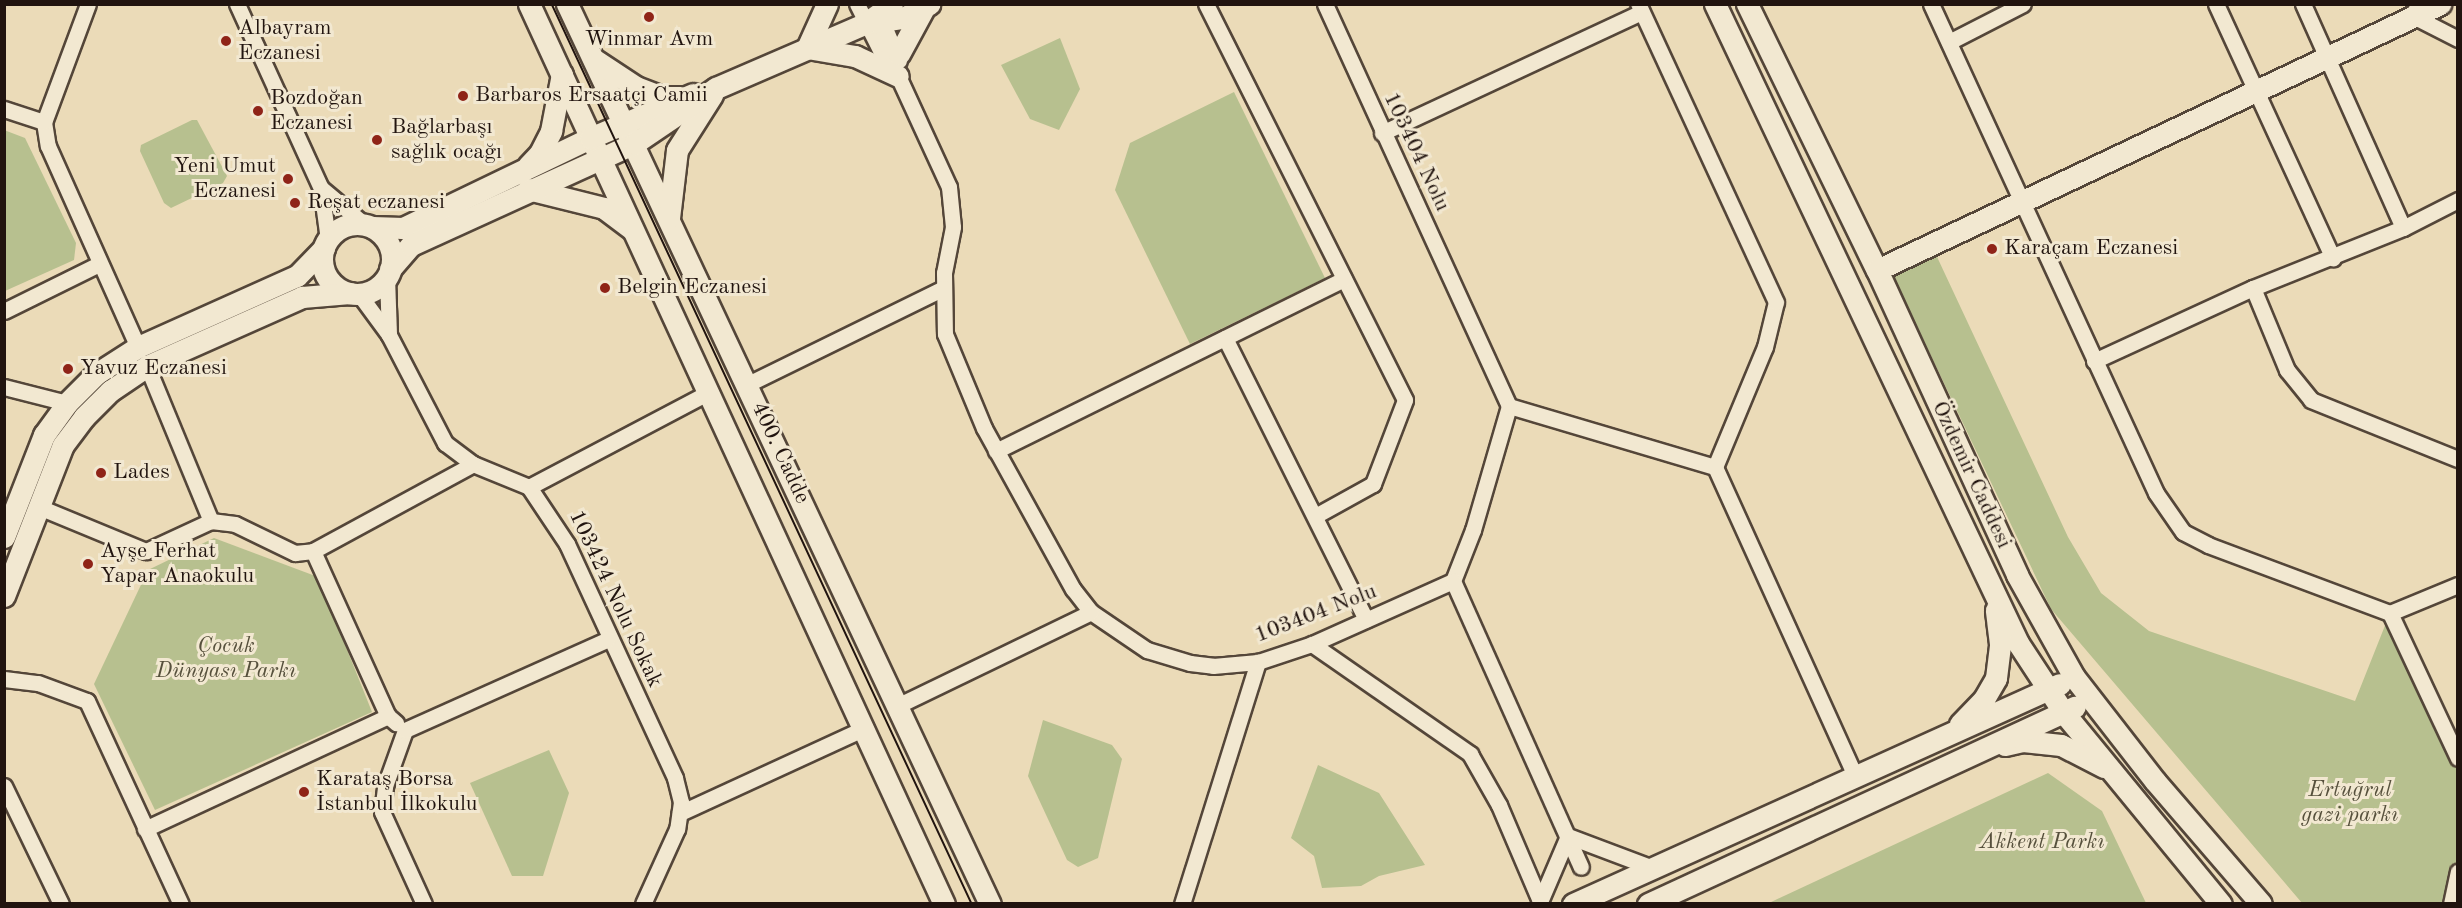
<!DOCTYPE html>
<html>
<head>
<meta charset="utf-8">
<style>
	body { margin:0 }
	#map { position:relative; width:2462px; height:908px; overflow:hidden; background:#ebdbb8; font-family:"Old Standard TT",serif }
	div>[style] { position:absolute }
	.green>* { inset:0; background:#b7c08f }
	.roads { filter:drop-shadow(2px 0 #544639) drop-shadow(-2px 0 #544639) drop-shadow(0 2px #544639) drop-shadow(0 -2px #544639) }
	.street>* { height:15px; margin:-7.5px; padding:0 7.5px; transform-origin:7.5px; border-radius:7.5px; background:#f2e8d1 }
	.secondary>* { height:21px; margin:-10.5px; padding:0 10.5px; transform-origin:10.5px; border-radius:10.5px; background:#f2e8d1 }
	.secondary>.ring { margin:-10.5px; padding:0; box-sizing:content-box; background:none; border:21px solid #f2e8d1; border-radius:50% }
	.tram>* { height:1.5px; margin:-0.75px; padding:0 0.75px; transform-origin:0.75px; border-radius:0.75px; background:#21140f }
	.dots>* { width:16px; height:16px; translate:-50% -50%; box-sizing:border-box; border:3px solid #f2e8d1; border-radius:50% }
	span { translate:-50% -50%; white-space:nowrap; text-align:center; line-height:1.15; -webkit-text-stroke:6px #f2e8d1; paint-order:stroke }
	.poi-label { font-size:22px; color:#21140f }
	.left { translate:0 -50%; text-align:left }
	.right { translate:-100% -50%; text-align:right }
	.street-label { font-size:22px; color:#21140f }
	.park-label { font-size:22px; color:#56503c; font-style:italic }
	.frame { position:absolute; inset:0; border:6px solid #21140f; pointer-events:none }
</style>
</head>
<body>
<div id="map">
	<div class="green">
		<div style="clip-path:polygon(1060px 38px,1080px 89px,1059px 130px,1030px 119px,1001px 65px)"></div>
		<div style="clip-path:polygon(1234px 92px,1325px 278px,1190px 344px,1115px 190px,1130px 143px)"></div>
		<div style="clip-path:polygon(192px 120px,197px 120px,227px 176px,223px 183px,171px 208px,164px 203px,140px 151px,141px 145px)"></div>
		<div style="clip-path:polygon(4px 130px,25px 138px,76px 243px,74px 260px,5px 291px)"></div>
		<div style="clip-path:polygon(1931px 244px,2068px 537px,2101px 593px,2149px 631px,2355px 701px,2390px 613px,2457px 758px,2458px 872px,2451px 903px,2302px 903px,2051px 609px,1888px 265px)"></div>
		<div style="clip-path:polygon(214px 538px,318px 577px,372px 712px,155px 810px,94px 684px,148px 570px)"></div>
		<div style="clip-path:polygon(1043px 720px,1112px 745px,1122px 759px,1098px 858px,1078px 867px,1067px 860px,1028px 776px)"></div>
		<div style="clip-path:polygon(549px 750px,569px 793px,543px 876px,512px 876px,470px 783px)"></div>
		<div style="clip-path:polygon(1318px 765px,1379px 793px,1425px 865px,1379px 876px,1361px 886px,1322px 888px,1314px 856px,1291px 838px)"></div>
		<div style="clip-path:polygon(2048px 773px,2102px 811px,2146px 903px,1769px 903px)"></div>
	</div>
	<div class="roads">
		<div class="street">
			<div style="left:88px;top:4px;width:126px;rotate:110.4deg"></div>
			<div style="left:44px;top:122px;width:24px;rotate:81deg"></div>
			<div style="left:48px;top:146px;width:220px;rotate:65.9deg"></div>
			<div style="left:237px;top:4px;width:202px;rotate:65.5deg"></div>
			<div style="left:321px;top:188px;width:52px;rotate:82.3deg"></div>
			<div style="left:857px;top:4px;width:60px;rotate:63.4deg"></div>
			<div style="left:884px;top:58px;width:23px;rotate:52deg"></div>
			<div style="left:898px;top:76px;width:122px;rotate:65.3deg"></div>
			<div style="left:949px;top:187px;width:40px;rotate:84.3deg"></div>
			<div style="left:953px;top:227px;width:47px;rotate:101.1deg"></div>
			<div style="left:944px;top:273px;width:61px;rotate:89.1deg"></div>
			<div style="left:945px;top:334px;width:102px;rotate:67.5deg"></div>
			<div style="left:984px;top:428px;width:184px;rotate:61.1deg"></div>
			<div style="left:1073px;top:589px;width:29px;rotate:52deg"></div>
			<div style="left:1091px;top:612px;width:68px;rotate:34.2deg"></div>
			<div style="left:1147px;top:650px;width:45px;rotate:16.8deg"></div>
			<div style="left:1190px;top:663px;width:23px;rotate:7deg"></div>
			<div style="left:1213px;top:666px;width:45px;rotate:-5.1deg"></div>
			<div style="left:1258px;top:662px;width:57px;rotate:-18.4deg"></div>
			<div style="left:1312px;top:644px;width:154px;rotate:-24.1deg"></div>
			<div style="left:1453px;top:581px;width:55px;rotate:-68.6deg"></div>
			<div style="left:1473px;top:530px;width:129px;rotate:-73.8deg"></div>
			<div style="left:1509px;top:406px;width:442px;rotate:-114.6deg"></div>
			<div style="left:1206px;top:4px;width:443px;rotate:63.3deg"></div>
			<div style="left:1405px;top:400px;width:90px;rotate:110.9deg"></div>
			<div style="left:1373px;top:484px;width:64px;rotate:151deg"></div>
			<div style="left:1931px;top:4px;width:538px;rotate:65.29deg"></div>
			<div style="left:2156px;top:493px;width:47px;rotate:55.3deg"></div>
			<div style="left:2183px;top:532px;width:28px;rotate:27deg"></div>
			<div style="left:2208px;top:545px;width:194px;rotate:20.5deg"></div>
			<div style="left:2390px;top:613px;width:74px;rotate:-22.4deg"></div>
			<div style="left:2216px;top:4px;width:280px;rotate:65.3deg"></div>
			<div style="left:2303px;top:4px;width:245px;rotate:65.9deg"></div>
			<div style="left:2415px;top:10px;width:7px;rotate:90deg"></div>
			<div style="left:2415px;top:17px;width:48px;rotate:27.1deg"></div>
			<div style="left:878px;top:12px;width:53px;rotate:66.8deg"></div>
			<div style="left:1949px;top:42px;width:83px;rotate:-27.2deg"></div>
			<div style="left:4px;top:109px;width:42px;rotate:18deg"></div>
			<div style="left:1382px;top:133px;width:286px;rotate:-25deg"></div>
			<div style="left:321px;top:188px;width:56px;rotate:39.9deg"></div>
			<div style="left:387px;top:277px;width:58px;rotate:88deg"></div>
			<div style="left:2253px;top:288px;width:89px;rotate:67.5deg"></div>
			<div style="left:2287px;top:370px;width:38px;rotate:51deg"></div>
			<div style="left:2311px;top:400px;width:158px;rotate:21.9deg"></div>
			<div style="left:359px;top:294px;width:51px;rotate:53.8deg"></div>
			<div style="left:389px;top:335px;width:122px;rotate:62.6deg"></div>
			<div style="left:445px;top:443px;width:35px;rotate:37deg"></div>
			<div style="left:473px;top:464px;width:61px;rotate:22.3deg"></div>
			<div style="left:529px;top:487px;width:69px;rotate:56.3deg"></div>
			<div style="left:567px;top:544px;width:258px;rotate:65.2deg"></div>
			<div style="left:675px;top:778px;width:25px;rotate:76deg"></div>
			<div style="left:681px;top:802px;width:27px;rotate:98deg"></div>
			<div style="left:677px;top:829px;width:82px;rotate:114.4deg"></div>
			<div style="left:4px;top:311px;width:106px;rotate:-26.3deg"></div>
			<div style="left:1225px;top:338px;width:315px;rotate:63.4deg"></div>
			<div style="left:2094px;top:361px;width:175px;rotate:-24.7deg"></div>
			<div style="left:2253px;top:288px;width:162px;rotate:-21.8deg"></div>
			<div style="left:2403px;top:228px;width:62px;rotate:-27deg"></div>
			<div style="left:147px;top:366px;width:168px;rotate:67.6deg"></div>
			<div style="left:748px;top:384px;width:218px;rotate:-26.1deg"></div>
			<div style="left:4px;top:387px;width:65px;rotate:14.3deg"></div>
			<div style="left:1509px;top:406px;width:215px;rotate:16.5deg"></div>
			<div style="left:1715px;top:467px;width:130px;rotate:-67.4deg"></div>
			<div style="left:1765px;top:347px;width:46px;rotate:-76.3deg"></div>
			<div style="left:1776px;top:302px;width:328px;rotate:-114.8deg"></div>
			<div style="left:996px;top:451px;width:388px;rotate:-26.3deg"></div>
			<div style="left:1715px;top:467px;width:338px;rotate:65.6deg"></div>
			<div style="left:529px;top:487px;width:204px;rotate:-27.8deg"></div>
			<div style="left:39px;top:507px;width:116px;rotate:22.4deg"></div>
			<div style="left:146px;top:551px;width:72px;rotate:-24.8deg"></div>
			<div style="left:211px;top:521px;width:24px;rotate:7deg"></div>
			<div style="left:235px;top:524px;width:67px;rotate:25.8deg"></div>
			<div style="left:295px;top:553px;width:18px;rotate:-6deg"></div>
			<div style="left:313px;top:551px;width:182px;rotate:-28.5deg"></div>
			<div style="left:313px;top:551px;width:181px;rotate:65.6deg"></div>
			<div style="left:388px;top:716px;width:11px;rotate:41deg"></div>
			<div style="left:1453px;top:581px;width:313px;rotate:65.9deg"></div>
			<div style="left:2390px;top:613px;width:160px;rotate:64.9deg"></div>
			<div style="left:1312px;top:644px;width:193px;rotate:34.8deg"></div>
			<div style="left:1470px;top:754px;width:59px;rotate:60.4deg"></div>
			<div style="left:1499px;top:805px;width:104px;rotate:66.9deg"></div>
			<div style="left:4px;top:679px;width:34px;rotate:7deg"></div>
			<div style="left:38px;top:683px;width:52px;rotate:20.2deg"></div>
			<div style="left:87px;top:701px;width:224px;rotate:65.2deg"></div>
			<div style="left:899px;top:705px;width:213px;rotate:-25.8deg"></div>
			<div style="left:4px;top:786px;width:131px;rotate:64.2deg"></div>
			<div style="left:680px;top:813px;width:204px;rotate:-24.7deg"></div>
			<div style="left:145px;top:829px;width:268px;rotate:-24.9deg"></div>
			<div style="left:424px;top:904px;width:101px;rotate:-114.5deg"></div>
			<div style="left:382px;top:812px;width:26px;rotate:-83deg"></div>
			<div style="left:385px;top:786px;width:59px;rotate:-70.3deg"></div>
			<div style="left:405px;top:730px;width:222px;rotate:-24.1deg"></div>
			<div style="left:1182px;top:904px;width:254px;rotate:-72.6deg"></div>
			<div style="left:1539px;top:904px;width:74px;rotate:-66.9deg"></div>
			<div style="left:1568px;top:836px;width:88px;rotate:20.7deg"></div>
			<div style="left:2451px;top:904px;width:33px;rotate:-78deg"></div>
		</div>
		<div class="secondary">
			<div style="left:529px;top:4px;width:991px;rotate:65.25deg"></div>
			<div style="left:567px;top:4px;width:994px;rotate:64.83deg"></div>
			<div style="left:827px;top:4px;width:48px;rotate:114.4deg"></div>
			<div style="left:807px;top:48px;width:49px;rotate:9.5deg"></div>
			<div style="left:855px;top:56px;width:47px;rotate:24.9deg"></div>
			<div style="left:1715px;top:4px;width:707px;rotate:64.63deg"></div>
			<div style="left:2018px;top:643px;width:84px;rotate:56.7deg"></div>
			<div style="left:2064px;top:713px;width:247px;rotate:50.6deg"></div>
			<div style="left:1747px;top:4px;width:296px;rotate:64deg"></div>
			<div style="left:1877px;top:270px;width:336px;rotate:65.3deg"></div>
			<div style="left:2017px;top:575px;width:117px;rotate:60.8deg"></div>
			<div style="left:2074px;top:677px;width:132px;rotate:52.1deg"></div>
			<div style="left:2155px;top:781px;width:162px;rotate:49.2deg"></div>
			<div style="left:870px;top:23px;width:33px;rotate:-9deg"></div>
			<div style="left:903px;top:18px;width:30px;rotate:-28deg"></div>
			<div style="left:899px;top:54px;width:52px;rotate:-61.5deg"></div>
			<div style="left:595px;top:60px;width:49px;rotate:33.4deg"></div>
			<div style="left:636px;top:87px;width:28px;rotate:21deg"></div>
			<div style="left:662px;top:97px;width:18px"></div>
			<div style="left:528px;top:166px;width:18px;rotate:-47deg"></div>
			<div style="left:540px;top:153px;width:25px;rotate:-63deg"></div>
			<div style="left:551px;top:131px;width:58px;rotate:-79.1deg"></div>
			<div style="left:528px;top:189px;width:78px;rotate:14deg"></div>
			<div style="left:604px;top:208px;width:35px;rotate:37deg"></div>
			<div style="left:669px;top:218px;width:68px;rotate:-83.3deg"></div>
			<div style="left:677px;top:150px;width:65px;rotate:-57.5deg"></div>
			<div class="ring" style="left:322px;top:224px;width:49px;height:49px"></div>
			<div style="left:372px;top:227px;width:31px;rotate:2deg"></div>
			<div style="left:403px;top:228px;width:208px;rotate:-25.7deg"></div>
			<div style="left:590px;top:138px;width:112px;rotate:-23.1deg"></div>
			<div style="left:390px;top:269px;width:32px;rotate:-49deg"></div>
			<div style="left:411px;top:245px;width:246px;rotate:-24.5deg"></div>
			<div style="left:635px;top:143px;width:98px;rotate:-34.2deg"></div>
			<div style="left:716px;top:88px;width:163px;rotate:-23.4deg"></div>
			<div style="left:866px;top:23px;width:32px;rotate:-36deg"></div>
			<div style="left:1877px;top:270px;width:623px;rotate:-25.29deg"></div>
			<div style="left:4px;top:537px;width:110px;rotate:-68.6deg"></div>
			<div style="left:44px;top:435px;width:39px;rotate:-54deg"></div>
			<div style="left:67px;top:403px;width:41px;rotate:-45deg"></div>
			<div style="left:96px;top:374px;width:50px;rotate:-32.7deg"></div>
			<div style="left:138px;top:347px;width:174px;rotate:-24.1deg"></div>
			<div style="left:297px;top:276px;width:39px;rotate:-46deg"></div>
			<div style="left:4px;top:596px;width:162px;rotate:-68.7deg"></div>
			<div style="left:63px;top:445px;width:35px;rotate:-53deg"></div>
			<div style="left:84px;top:417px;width:37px;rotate:-45deg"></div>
			<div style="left:110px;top:391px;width:45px;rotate:-34deg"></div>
			<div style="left:147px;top:366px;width:170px;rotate:-24deg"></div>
			<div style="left:302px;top:297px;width:48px;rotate:-4.8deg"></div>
			<div style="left:1960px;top:724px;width:35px;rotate:-46deg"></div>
			<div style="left:1984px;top:699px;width:24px;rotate:-60deg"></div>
			<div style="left:1996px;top:678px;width:34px;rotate:-83deg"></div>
			<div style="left:2000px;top:644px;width:34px;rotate:-97deg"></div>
			<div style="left:2005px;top:745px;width:18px;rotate:-13deg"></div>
			<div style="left:2023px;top:741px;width:38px;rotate:6deg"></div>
			<div style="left:2061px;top:745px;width:48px;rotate:27.1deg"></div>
			<div style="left:1573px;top:904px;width:534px;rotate:-24.31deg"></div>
			<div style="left:1648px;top:904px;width:470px;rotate:-24.8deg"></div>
		</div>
	</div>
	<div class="tram">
		<div style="left:552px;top:4px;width:993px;rotate:64.98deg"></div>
	</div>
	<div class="dots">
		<div style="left:649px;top:17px;background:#8f2418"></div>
		<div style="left:226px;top:41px;background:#8f2418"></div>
		<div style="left:463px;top:96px;background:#8f2418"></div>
		<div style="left:258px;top:111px;background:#8f2418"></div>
		<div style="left:377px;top:140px;background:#8f2418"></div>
		<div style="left:288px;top:179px;background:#8f2418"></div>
		<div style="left:295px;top:203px;background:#8f2418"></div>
		<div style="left:1992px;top:249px;background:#8f2418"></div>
		<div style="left:605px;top:288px;background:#8f2418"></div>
		<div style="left:68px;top:369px;background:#8f2418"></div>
		<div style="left:101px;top:473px;background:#8f2418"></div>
		<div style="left:88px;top:564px;background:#8f2418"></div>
		<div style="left:304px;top:792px;background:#8f2418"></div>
	</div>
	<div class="poi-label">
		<span class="left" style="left:238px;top:41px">Albayram<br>Eczanesi</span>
		<span style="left:649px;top:40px">Winmar Avm</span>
		<span class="left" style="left:475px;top:96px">Barbaros Ersaatçi Camii</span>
		<span class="left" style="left:270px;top:111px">Bozdoğan<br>Eczanesi</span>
		<span class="left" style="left:391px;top:140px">Bağlarbaşı<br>sağlık ocağı</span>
		<span class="right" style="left:276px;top:179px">Yeni Umut<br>Eczanesi</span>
		<span class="left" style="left:307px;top:203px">Reşat eczanesi</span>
		<span class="left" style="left:2004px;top:249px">Karaçam Eczanesi</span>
		<span class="left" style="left:617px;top:288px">Belgin Eczanesi</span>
		<span class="left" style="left:80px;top:369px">Yavuz Eczanesi</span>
		<span class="left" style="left:113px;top:473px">Lades</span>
		<span class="left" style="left:100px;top:564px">Ayşe Ferhat<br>Yapar Anaokulu</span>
		<span class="left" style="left:316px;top:792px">Karataş Borsa<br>İstanbul İlkokulu</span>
	</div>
	<div class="street-label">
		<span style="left:1416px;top:152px;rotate:65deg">103404 Nolu</span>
		<span style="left:780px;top:453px;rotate:65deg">400. Cadde</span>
		<span style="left:1971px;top:475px;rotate:65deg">Özdemir Caddesi</span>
		<span style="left:615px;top:599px;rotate:65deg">103424 Nolu Sokak</span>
		<span style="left:1316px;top:614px;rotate:-21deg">103404 Nolu</span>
	</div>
	<div class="park-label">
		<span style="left:226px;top:659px">Çocuk<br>Dünyası Parkı</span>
		<span style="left:2350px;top:803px">Ertuğrul<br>gazi parkı</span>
		<span style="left:2042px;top:843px">Akkent Parkı</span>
	</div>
	<div class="frame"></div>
</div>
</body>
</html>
